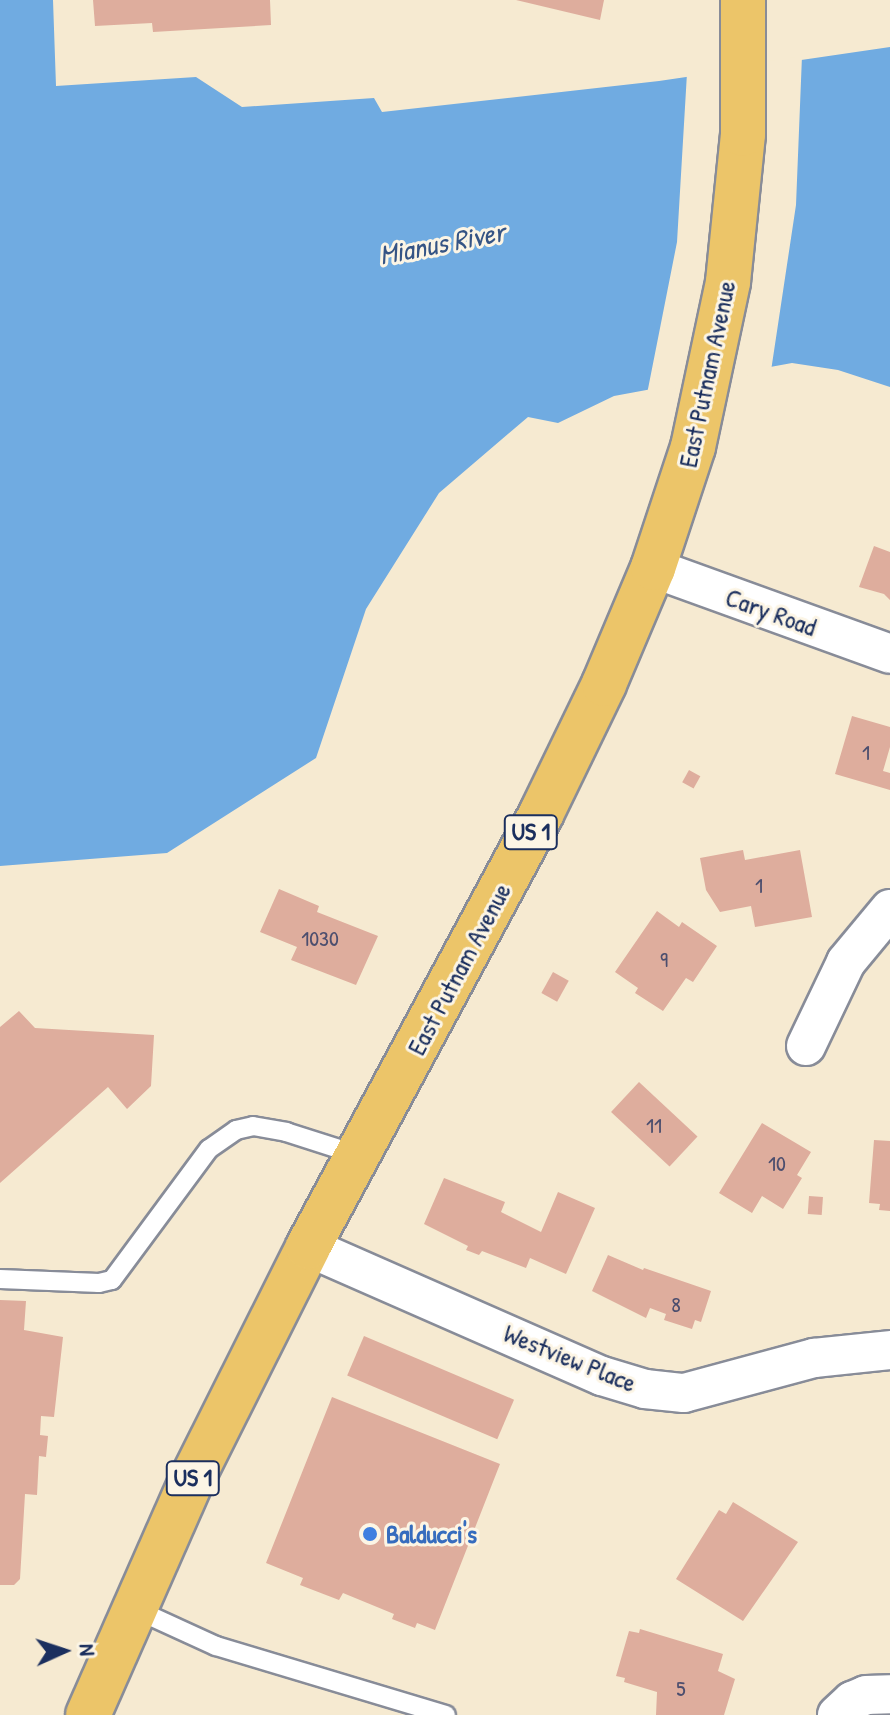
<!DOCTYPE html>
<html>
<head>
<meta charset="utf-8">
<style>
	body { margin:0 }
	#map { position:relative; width:890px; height:1715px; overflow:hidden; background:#f6ead1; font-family:"Patrick Hand",sans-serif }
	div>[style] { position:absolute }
	.water>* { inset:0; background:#70abe1 }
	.pier>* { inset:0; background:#f6ead1 }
	.building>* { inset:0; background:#dead9d; transform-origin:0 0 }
	.roads { filter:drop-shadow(2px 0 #888c98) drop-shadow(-2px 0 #888c98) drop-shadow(0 2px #888c98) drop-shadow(0 -2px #888c98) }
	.service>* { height:18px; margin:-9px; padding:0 9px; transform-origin:9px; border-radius:9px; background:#fff }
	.minor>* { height:38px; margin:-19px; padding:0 19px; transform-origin:19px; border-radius:19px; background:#fff }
	.primary>* { height:44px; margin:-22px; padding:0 22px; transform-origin:22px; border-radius:22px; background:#ecc569 }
	.dots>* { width:22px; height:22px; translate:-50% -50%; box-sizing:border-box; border:4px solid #fcf5e5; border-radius:50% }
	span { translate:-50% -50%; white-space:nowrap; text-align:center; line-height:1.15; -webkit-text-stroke:6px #fcf5e5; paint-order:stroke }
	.number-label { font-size:22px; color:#4c4e6e }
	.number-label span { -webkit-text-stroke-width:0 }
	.shield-label span { padding:2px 6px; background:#fcf5e5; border:2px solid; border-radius:6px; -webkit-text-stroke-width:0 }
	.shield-label { font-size:24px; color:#1b2f5e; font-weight:700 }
	.street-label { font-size:26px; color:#1b2f5e }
	.shop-label { font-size:26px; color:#366cbe; font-weight:700 }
	.left { translate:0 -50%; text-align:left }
	.water-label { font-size:28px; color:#355485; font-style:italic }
	.north { position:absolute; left:24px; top:1611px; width:80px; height:80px; -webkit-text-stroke:6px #fcf5e5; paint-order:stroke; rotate:87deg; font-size:22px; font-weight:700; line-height:32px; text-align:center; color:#1b2f5e }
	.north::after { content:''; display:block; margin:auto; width:28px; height:36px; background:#1b2f5e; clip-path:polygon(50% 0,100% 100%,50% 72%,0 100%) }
</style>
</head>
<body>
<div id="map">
	<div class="water">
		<div style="clip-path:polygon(0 0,53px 0,56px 86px,196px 77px,242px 107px,374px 98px,382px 112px,659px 81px,890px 47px,890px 387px,838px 370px,792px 363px,614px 396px,558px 423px,528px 417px,439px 493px,366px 609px,316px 758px,167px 853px,0 866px)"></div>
	</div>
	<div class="pier">
		<div style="clip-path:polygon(802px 56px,796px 205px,771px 371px,647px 394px,677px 242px,687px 73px)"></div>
	</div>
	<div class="building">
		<div style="clip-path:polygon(93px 0,270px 0,271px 25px,153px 32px,152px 23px,95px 26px)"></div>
		<div style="clip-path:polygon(516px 0,604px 0,600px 20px)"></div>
		<div style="clip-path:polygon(874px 546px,890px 552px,890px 600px,884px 594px,859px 587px)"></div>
		<div style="clip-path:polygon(852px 716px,890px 727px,890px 747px,883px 771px,890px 773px,890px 790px,835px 774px)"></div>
		<div style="left:689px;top:770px;width:13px;height:14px;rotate:29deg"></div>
		<div style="clip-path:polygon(743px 850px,745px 860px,800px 850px,812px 917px,755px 927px,751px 906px,720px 912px,706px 890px,700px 858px)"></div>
		<div style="clip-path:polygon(279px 889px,319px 906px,317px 912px,378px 936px,356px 985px,291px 960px,297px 947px,260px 932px)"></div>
		<div style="clip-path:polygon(657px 911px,679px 927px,682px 922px,717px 946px,693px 982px,686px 978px,663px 1011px,635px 993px,638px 988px,615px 972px)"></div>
		<div style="left:553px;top:972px;width:18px;height:24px;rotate:29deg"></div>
		<div style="clip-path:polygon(19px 1011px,35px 1028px,154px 1035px,151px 1086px,127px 1109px,108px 1087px,0 1183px,0 1027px)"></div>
		<div style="left:639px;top:1082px;width:80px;height:41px;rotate:43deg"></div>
		<div style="clip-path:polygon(762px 1123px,811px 1152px,797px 1175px,802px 1178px,783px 1209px,762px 1196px,752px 1213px,719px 1193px)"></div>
		<div style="clip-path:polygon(874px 1140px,890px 1141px,890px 1211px,879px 1210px,880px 1204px,869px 1203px)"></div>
		<div style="clip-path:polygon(444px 1178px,505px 1202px,501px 1212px,541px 1232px,558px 1192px,595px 1208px,566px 1274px,530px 1258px,526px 1268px,482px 1251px,479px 1255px,466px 1250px,468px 1246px,424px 1224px)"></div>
		<div style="left:809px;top:1196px;width:14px;height:18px;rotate:4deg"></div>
		<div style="clip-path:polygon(608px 1255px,643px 1270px,644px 1268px,711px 1291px,701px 1322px,695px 1320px,692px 1329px,664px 1320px,666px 1314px,650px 1308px,646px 1318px,592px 1291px)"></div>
		<div style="clip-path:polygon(0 1300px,26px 1301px,24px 1330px,63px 1337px,54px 1417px,41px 1416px,40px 1435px,48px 1436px,46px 1457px,39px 1456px,37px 1495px,25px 1494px,20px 1579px,14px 1585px,0 1585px)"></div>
		<div style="left:364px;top:1336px;width:163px;height:43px;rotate:23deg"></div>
		<div style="clip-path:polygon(332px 1397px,500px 1464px,435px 1630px,417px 1623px,415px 1628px,392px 1619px,394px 1614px,343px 1593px,339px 1600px,300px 1585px,303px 1578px,266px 1563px)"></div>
		<div style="clip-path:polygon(733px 1502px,798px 1542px,743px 1621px,676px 1579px,719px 1510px,726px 1514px)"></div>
		<div style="clip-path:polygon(640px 1629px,723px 1654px,718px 1671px,735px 1679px,724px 1715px,656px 1715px,657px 1692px,624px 1682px,625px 1678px,616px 1676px,629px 1631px,639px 1633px)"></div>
	</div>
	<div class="roads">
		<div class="service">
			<div style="left:0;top:1279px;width:99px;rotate:2.3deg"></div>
			<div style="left:99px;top:1283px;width:13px;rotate:-13deg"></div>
			<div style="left:112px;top:1280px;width:163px;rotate:-53.5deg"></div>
			<div style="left:209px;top:1149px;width:33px;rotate:-35deg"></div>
			<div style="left:236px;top:1130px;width:17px;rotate:-13deg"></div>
			<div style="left:253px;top:1126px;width:34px;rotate:10deg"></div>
			<div style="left:286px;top:1132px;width:76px;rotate:17.7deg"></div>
			<div style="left:135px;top:1609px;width:89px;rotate:24.6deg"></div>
			<div style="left:216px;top:1646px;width:240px;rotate:16.7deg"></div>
		</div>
		<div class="minor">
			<div style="left:653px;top:568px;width:252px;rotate:19.9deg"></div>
			<div style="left:806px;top:1046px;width:93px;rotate:-64.5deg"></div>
			<div style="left:846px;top:962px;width:69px;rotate:-50.3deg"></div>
			<div style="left:308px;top:1247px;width:321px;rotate:23.7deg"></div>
			<div style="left:602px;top:1376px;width:45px;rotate:16.8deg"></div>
			<div style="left:645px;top:1389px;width:39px;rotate:6deg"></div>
			<div style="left:684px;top:1393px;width:135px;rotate:-15.1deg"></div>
			<div style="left:814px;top:1358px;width:76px;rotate:-6deg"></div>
			<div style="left:837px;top:1715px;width:21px;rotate:-43deg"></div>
			<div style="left:852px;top:1701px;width:15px;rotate:-23deg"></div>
			<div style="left:866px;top:1695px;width:24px;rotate:-2deg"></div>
		</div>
		<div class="primary">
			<div style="left:88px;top:1715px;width:260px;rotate:-66.2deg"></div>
			<div style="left:193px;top:1477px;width:257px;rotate:-63.4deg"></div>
			<div style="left:308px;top:1247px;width:492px;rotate:-61.7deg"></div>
			<div style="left:541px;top:814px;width:144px;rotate:-64.1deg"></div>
			<div style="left:604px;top:684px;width:126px;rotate:-67.1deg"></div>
			<div style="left:653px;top:568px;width:127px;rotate:-71.7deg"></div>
			<div style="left:693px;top:447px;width:169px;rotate:-78deg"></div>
			<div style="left:728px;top:282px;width:149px;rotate:-84.2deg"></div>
			<div style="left:743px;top:134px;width:134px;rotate:-90deg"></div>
		</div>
	</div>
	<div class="dots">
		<div style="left:370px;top:1534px;background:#3f7fe0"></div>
	</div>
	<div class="number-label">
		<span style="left:866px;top:753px">1</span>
		<span style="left:759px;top:886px">1</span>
		<span style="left:320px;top:939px">1030</span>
		<span style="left:664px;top:960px">9</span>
		<span style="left:654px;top:1126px">11</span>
		<span style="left:777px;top:1164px">10</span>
		<span style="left:676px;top:1305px">8</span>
		<span style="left:681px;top:1689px">5</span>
	</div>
	<div class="shield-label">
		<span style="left:531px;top:832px">US 1</span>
		<span style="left:193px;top:1478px">US 1</span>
	</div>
	<div class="street-label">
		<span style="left:707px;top:374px;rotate:-78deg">East Putnam Avenue</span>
		<span style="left:771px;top:612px;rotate:20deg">Cary Road</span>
		<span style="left:459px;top:969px;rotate:-62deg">East Putnam Avenue</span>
		<span style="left:570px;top:1358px;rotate:22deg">Westview Place</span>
	</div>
	<div class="shop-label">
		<span class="left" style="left:386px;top:1534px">Balducci's</span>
	</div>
	<div class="water-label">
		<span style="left:442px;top:243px;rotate:-11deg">Mianus River</span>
	</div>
	<div class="north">N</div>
</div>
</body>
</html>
